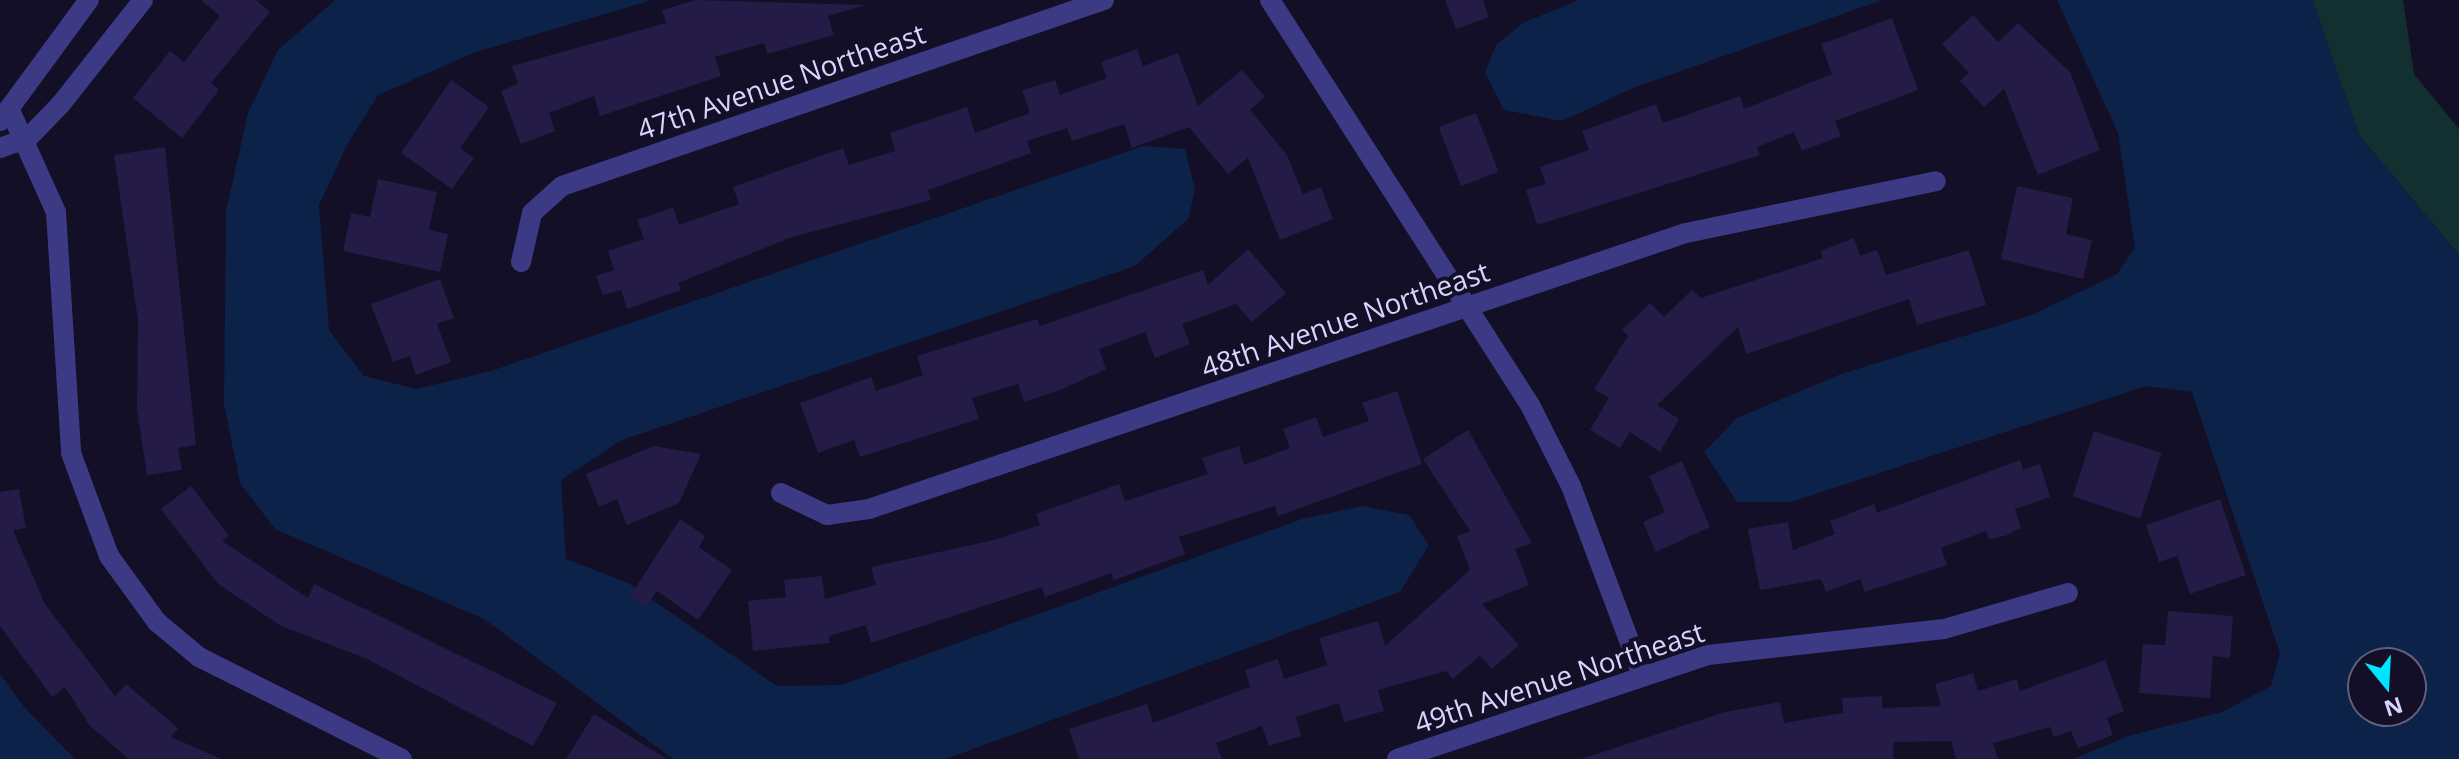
<!DOCTYPE html>
<html>
<head>
<meta charset="utf-8">
<style>
	body { margin:0 }
	#map { position:relative; width:2459px; height:759px; overflow:hidden; background:#130f26; font-family:"Open Sans",sans-serif }
	div>[style] { position:absolute }
	.green>* { inset:0; background:#12302f }
	.water>* { inset:0; background:#0c2248 }
	.building>* { inset:0; background:#241b47; transform-origin:0 0 }
	.street>* { height:20px; margin:-10px; padding:0 10px; transform-origin:10px; border-radius:10px; background:#3d3a85 }
	span { translate:-50% -50%; white-space:nowrap; text-align:center; line-height:1.15; -webkit-text-stroke:8px #130f26; paint-order:stroke }
	.street-label { font-size:28px; color:#d9d4ff }
	.north { position:absolute; left:2347px; top:647px; width:80px; height:80px; box-sizing:border-box; background:#130f26; border:2px solid #625e7d; border-radius:50%; rotate:162deg; font-size:22px; font-weight:700; line-height:32px; text-align:center; color:#d9d4ff }
	.north::after { content:''; display:block; margin:auto; width:28px; height:36px; background:#00e5ff; clip-path:polygon(50% 0,100% 100%,50% 72%,0 100%) }
</style>
</head>
<body>
<div id="map">
	<div class="green">
		<div style="clip-path:polygon(2312px 0,2403px 0,2414px 74px,2459px 129px,2459px 255px,2359px 135px)"></div>
	</div>
	<div class="water">
		<div style="clip-path:polygon(335px 0,652px 0,476px 52px,378px 95px,347px 145px,319px 205px,329px 330px,364px 376px,416px 389px,491px 371px,1143px 146px,1185px 149px,1195px 190px,1188px 219px,1135px 266px,622px 440px,561px 480px,566px 559px,628px 583px,777px 686px,841px 685px,1302px 519px,1362px 506px,1409px 515px,1429px 545px,1400px 592px,946px 759px,673px 759px,484px 619px,275px 529px,240px 483px,224px 404px,226px 211px,248px 113px,278px 50px)"></div>
		<div style="clip-path:polygon(1579px 0,1882px 0,1633px 88px,1562px 121px,1504px 110px,1485px 72px,1496px 45px,1523px 23px)"></div>
		<div style="clip-path:polygon(evenodd,2057px 0,2312px 0,2359px 135px,2459px 255px,2459px 759px,2073px 759px,2128px 736px,2222px 712px,2271px 686px,2280px 653px,2192px 392px,2146px 386px,1791px 502px,1737px 502px,1704px 452px,1737px 418px,1841px 374px,2032px 315px,2117px 274px,2135px 248px,2118px 133px,2057px 0,2363px 663px,2411px 663px,2411px 711px,2363px 711px,2363px 663px)"></div>
		<div style="clip-path:polygon(0 674px,25px 708px,75px 759px,0 759px)"></div>
	</div>
	<div class="building">
		<div style="clip-path:polygon(201px 0,256px 0,270px 12px,211px 83px,219px 90px,182px 138px,133px 98px,170px 51px,184px 62px,220px 16px)"></div>
		<div style="clip-path:polygon(696px 0,866px 5px,828px 16px,834px 35px,767px 54px,764px 43px,715px 57px,721px 76px,600px 116px,594px 96px,549px 113px,555px 131px,521px 144px,501px 91px,518px 84px,512px 66px,666px 23px,662px 10px)"></div>
		<div style="clip-path:polygon(1445px 0,1483px 0,1489px 17px,1456px 29px)"></div>
		<div style="clip-path:polygon(1973px 15px,1998px 42px,2018px 23px,2070px 72px,2100px 150px,2038px 175px,2004px 89px,1984px 107px,1960px 81px,1969px 73px,1942px 44px)"></div>
		<div style="clip-path:polygon(1892px 18px,1918px 90px,1835px 121px,1841px 136px,1802px 151px,1794px 132px,1757px 147px,1760px 155px,1537px 225px,1526px 190px,1546px 184px,1540px 167px,1589px 150px,1582px 131px,1656px 104px,1663px 123px,1740px 96px,1744px 109px,1832px 74px,1821px 44px)"></div>
		<div style="clip-path:polygon(1137px 49px,1143px 66px,1178px 53px,1198px 106px,1242px 70px,1265px 97px,1250px 110px,1287px 155px,1303px 194px,1321px 187px,1333px 219px,1280px 240px,1248px 158px,1228px 174px,1189px 127px,1132px 148px,1124px 124px,1072px 141px,1067px 128px,1027px 141px,1031px 153px,928px 190px,931px 200px,789px 238px,678px 283px,681px 290px,627px 309px,621px 290px,603px 295px,596px 276px,614px 270px,608px 251px,644px 239px,637px 220px,673px 207px,679px 225px,739px 204px,733px 187px,843px 148px,849px 165px,895px 151px,890px 133px,967px 107px,975px 133px,1030px 113px,1022px 90px,1055px 80px,1060px 95px,1107px 78px,1101px 62px)"></div>
		<div style="clip-path:polygon(451px 80px,489px 107px,460px 148px,474px 158px,452px 189px,401px 153px)"></div>
		<div style="left:1476px;top:113px;width:63px;height:40px;rotate:69deg"></div>
		<div style="clip-path:polygon(165px 147px,196px 445px,178px 448px,182px 470px,147px 475px,137px 410px,138px 320px,114px 155px)"></div>
		<div style="clip-path:polygon(378px 179px,437px 192px,429px 230px,448px 234px,440px 272px,343px 251px,351px 213px,370px 217px)"></div>
		<div style="clip-path:polygon(2017px 186px,2073px 198px,2066px 234px,2092px 240px,2083px 279px,2001px 259px)"></div>
		<div style="clip-path:polygon(1854px 238px,1860px 256px,1877px 250px,1886px 275px,1969px 250px,1986px 305px,1917px 325px,1909px 299px,1746px 354px,1738px 327px,1657px 405px,1679px 419px,1660px 452px,1630px 432px,1620px 448px,1590px 430px,1609px 398px,1594px 389px,1628px 336px,1622px 330px,1650px 303px,1664px 317px,1692px 290px,1701px 298px,1823px 258px,1820px 251px)"></div>
		<div style="clip-path:polygon(1248px 249px,1286px 293px,1252px 322px,1236px 304px,1182px 324px,1190px 344px,1155px 358px,1145px 332px,1099px 349px,1106px 369px,1060px 390px,1024px 402px,1018px 384px,972px 398px,979px 419px,860px 457px,854px 440px,818px 453px,800px 403px,871px 377px,876px 391px,923px 375px,917px 356px,1037px 319px,1040px 326px,1203px 270px,1208px 285px)"></div>
		<div style="clip-path:polygon(440px 279px,454px 318px,437px 324px,451px 362px,416px 375px,410px 356px,393px 362px,371px 304px)"></div>
		<div style="clip-path:polygon(1397px 391px,1422px 464px,1278px 516px,1275px 506px,1179px 537px,1185px 554px,1114px 580px,1111px 573px,1045px 597px,1042px 587px,871px 643px,866px 625px,829px 636px,830px 643px,753px 651px,748px 601px,786px 597px,784px 580px,822px 576px,825px 599px,876px 585px,871px 567px,994px 540px,1040px 525px,1036px 514px,1119px 484px,1125px 501px,1208px 474px,1202px 458px,1239px 446px,1244px 465px,1290px 448px,1283px 429px,1316px 417px,1323px 437px,1369px 421px,1362px 403px)"></div>
		<div style="clip-path:polygon(1468px 430px,1532px 543px,1515px 549px,1529px 585px,1482px 604px,1519px 645px,1492px 669px,1480px 656px,1453px 679px,1446px 671px,1378px 690px,1384px 711px,1344px 722px,1339px 703px,1296px 717px,1301px 736px,1269px 746px,1262px 726px,1216px 743px,1222px 759px,1079px 759px,1069px 729px,1147px 704px,1153px 723px,1250px 687px,1245px 670px,1278px 659px,1284px 679px,1327px 665px,1319px 638px,1378px 621px,1385px 646px,1470px 570px,1457px 536px,1470px 531px,1423px 459px)"></div>
		<div style="left:2094px;top:431px;width:71px;height:69px;rotate:18deg"></div>
		<div style="clip-path:polygon(654px 446px,701px 454px,679px 503px,627px 525px,617px 499px,599px 507px,586px 474px)"></div>
		<div style="clip-path:polygon(2020px 460px,2023px 470px,2040px 464px,2050px 497px,2015px 509px,2021px 528px,2005px 536px,1989px 539px,1986px 531px,1941px 548px,1947px 565px,1865px 592px,1860px 579px,1826px 592px,1821px 579px,1760px 590px,1748px 529px,1788px 522px,1793px 550px,1835px 534px,1830px 521px,1874px 504px,1877px 513px)"></div>
		<div style="clip-path:polygon(1682px 461px,1710px 527px,1656px 552px,1643px 522px,1665px 512px,1649px 476px)"></div>
		<div style="clip-path:polygon(191px 486px,229px 536px,222px 541px,308px 598px,314px 584px,557px 703px,533px 746px,365px 658px,281px 626px,218px 584px,161px 509px)"></div>
		<div style="clip-path:polygon(19px 489px,26px 528px,13px 530px,45px 604px,115px 696px,126px 684px,178px 728px,171px 737px,221px 759px,129px 759px,90px 726px,65px 687px,52px 697px,0 626px,0 492px)"></div>
		<div style="clip-path:polygon(2220px 499px,2246px 575px,2190px 594px,2177px 556px,2159px 562px,2146px 525px)"></div>
		<div style="clip-path:polygon(680px 519px,705px 536px,699px 547px,732px 570px,698px 620px,657px 591px,646px 607px,630px 596px)"></div>
		<div style="clip-path:polygon(2168px 611px,2233px 616px,2230px 658px,2213px 656px,2210px 698px,2139px 693px,2143px 644px,2165px 645px)"></div>
		<div style="clip-path:polygon(2105px 660px,2124px 711px,2107px 718px,2113px 735px,2078px 748px,2071px 731px,2054px 737px,2050px 727px,1993px 743px,1998px 759px,1956px 759px,1951px 741px,1893px 742px,1894px 759px,1581px 759px,1725px 712px,1780px 702px,1784px 723px,1843px 713px,1842px 698px,1882px 696px,1882px 708px,1941px 706px,1935px 684px,1973px 673px,1978px 691px,2017px 679px,2020px 691px)"></div>
		<div style="clip-path:polygon(594px 714px,667px 759px,566px 759px)"></div>
	</div>
	<div class="street">
		<div style="left:1270px;top:0;width:479px;rotate:57.3deg"></div>
		<div style="left:1529px;top:403px;width:93px;rotate:63.2deg"></div>
		<div style="left:1571px;top:486px;width:202px;rotate:69.4deg"></div>
		<div style="left:9px;top:108px;width:114px;rotate:65.7deg"></div>
		<div style="left:56px;top:212px;width:241px;rotate:86.4deg"></div>
		<div style="left:71px;top:453px;width:110px;rotate:69.7deg"></div>
		<div style="left:109px;top:556px;width:82px;rotate:54deg"></div>
		<div style="left:157px;top:622px;width:55px;rotate:39.8deg"></div>
		<div style="left:199px;top:657px;width:227px;rotate:26.7deg"></div>
		<div style="left:0;top:121px;width:150px;rotate:-53.7deg"></div>
		<div style="left:0;top:148px;width:30px;rotate:-20deg"></div>
		<div style="left:28px;top:138px;width:47px;rotate:-45.9deg"></div>
		<div style="left:61px;top:104px;width:132px;rotate:-51.7deg"></div>
		<div style="left:521px;top:262px;width:50px;rotate:-77.3deg"></div>
		<div style="left:532px;top:213px;width:40px;rotate:-42deg"></div>
		<div style="left:562px;top:186px;width:573px;rotate:-18.94deg"></div>
		<div style="left:781px;top:493px;width:51px;rotate:25.6deg"></div>
		<div style="left:827px;top:515px;width:42px;rotate:-8.1deg"></div>
		<div style="left:869px;top:509px;width:862px;rotate:-18.67deg"></div>
		<div style="left:1686px;top:233px;width:255px;rotate:-11.7deg"></div>
		<div style="left:1397px;top:759px;width:328px;rotate:-18.5deg"></div>
		<div style="left:1708px;top:655px;width:237px;rotate:-6.3deg"></div>
		<div style="left:1944px;top:629px;width:129px;rotate:-16.2deg"></div>
	</div>
	<div class="street-label">
		<span style="left:781px;top:81px;rotate:-19deg">47th Avenue Northeast</span>
		<span style="left:1345px;top:319px;rotate:-19deg">48th Avenue Northeast</span>
		<span style="left:1559px;top:677px;rotate:-18deg">49th Avenue Northeast</span>
	</div>
	<div class="north">N</div>
</div>
</body>
</html>
